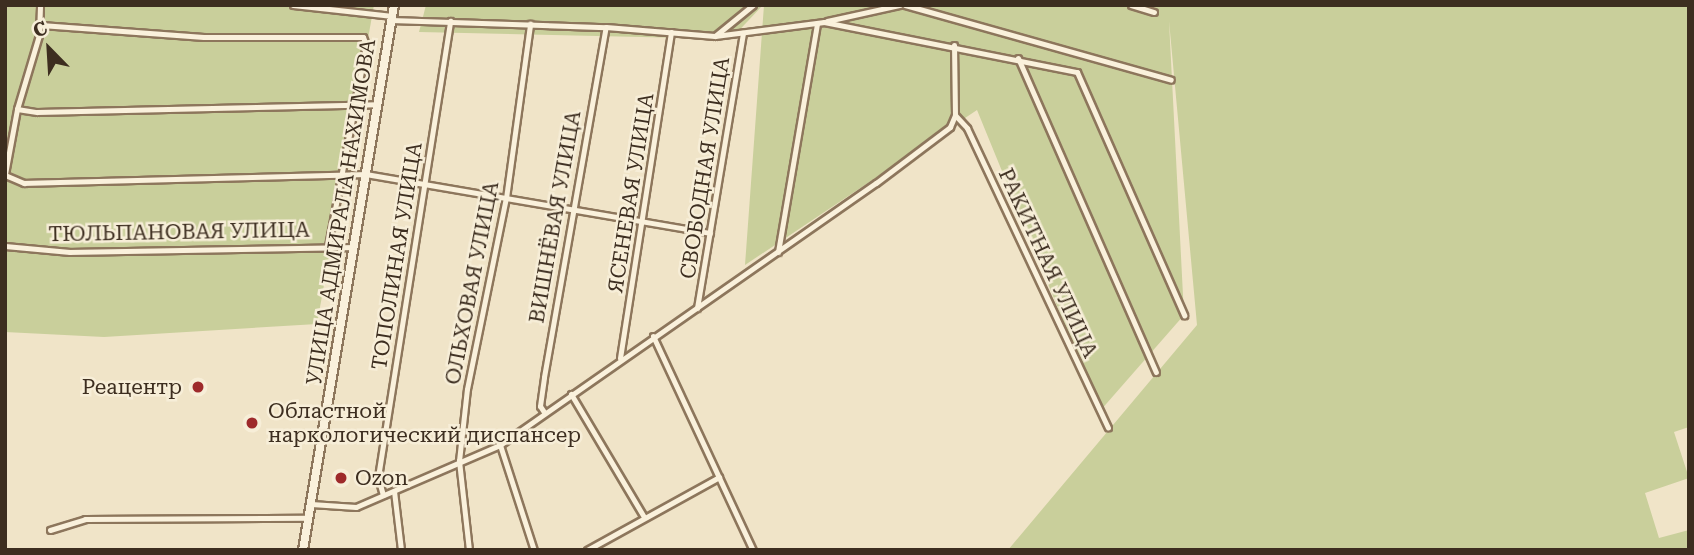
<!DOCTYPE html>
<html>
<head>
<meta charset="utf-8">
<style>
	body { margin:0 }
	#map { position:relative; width:1694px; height:555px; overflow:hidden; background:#f0e4c8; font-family:"Roboto Serif",serif }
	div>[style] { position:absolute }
	.green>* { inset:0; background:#c9cf9b }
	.roads { filter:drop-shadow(2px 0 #8d765c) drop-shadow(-2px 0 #8d765c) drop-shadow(0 2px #8d765c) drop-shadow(0 -2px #8d765c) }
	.minor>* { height:5px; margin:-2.5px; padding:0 2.5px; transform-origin:2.5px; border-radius:2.5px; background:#faf1dc }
	.secondary>* { height:8px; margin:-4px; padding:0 4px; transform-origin:4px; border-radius:4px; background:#faf1dc }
	.dots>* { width:19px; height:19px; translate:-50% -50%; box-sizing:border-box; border:4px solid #f7eed8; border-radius:50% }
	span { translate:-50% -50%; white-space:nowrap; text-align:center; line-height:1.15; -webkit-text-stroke:5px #f7eed8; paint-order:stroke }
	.street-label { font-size:21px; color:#3d2e20 }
	.poi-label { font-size:21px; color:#3d2e20 }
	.right { translate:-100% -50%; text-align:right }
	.left { translate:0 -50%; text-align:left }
	.frame { position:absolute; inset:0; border:7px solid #3d2e20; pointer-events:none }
	.north { position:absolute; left:14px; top:14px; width:70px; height:70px; -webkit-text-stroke:5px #f7eed8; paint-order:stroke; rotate:336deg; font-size:19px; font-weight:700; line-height:28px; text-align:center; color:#3d2e20 }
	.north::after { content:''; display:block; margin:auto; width:24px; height:32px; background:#3d2e20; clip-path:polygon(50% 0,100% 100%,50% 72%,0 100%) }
</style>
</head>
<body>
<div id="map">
	<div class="green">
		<div style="clip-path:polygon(5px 5px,374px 5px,317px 324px,104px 337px,5px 332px)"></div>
		<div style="clip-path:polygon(426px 5px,762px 5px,762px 6px,731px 39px,419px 32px)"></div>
		<div style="clip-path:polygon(764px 5px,1689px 5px,1689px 427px,1674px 432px,1689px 478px,1645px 493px,1659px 538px,1689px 530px,1689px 550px,1008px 550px,1197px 325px,1169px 21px,1184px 315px,1100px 411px,977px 110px,745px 265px)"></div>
	</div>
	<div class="roads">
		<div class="minor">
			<div style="left:293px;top:5px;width:100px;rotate:6.3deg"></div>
			<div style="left:905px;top:5px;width:276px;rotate:15.7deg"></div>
			<div style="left:1131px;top:5px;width:24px;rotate:17deg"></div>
			<div style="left:391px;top:20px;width:215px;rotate:1.9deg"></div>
			<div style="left:606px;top:27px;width:109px;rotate:4.7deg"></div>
			<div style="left:715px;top:36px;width:110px;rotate:-7.3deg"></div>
			<div style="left:824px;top:22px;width:258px;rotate:11.2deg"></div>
			<div style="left:1077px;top:72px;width:266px;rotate:66.2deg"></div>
			<div style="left:827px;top:21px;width:75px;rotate:-12.4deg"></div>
			<div style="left:41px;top:25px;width:163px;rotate:4.2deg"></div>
			<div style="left:204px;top:37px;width:159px"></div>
			<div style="left:363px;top:37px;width:9px;rotate:69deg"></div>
			<div style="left:366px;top:45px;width:205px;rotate:100.7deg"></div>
			<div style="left:715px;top:36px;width:49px;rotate:-39.2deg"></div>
			<div style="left:1018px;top:58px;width:343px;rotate:66.3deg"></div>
			<div style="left:17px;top:109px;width:20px;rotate:9deg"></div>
			<div style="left:37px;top:112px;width:340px;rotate:-1.3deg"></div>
			<div style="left:955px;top:115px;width:18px;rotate:47deg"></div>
			<div style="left:967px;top:128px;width:331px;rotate:64.8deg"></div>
			<div style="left:5px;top:174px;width:66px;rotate:-79.5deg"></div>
			<div style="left:17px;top:109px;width:77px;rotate:-73.4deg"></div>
			<div style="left:39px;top:35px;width:30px;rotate:-88deg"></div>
			<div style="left:5px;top:175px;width:21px;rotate:23deg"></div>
			<div style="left:24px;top:183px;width:341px;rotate:-1.5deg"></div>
			<div style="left:365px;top:174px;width:350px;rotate:9.7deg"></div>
			<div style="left:5px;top:246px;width:65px;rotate:5.3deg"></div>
			<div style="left:70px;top:252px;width:284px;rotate:-1deg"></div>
			<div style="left:778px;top:252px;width:232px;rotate:-80.3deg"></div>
			<div style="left:697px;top:308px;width:279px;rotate:-80.5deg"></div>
			<div style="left:653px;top:336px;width:236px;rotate:65deg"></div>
			<div style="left:620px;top:358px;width:330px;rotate:-81.1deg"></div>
			<div style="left:571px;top:394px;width:143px;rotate:59.3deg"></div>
			<div style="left:544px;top:412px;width:7px;rotate:-124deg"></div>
			<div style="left:540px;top:406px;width:29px;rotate:-82deg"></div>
			<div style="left:544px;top:377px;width:355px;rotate:-80deg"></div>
			<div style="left:500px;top:445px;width:110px;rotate:72.1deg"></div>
			<div style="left:394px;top:491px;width:59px;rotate:83.2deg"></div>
			<div style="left:383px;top:495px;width:19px;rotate:-106deg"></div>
			<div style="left:378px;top:477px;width:462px;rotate:-81deg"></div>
			<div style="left:311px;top:504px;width:45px;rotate:3.8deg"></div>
			<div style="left:356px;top:507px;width:157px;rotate:-23.3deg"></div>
			<div style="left:500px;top:445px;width:458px;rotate:-34.9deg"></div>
			<div style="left:876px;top:183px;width:93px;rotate:-37.1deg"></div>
			<div style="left:950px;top:127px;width:13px;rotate:-67deg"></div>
			<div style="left:955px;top:115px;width:70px;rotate:-90.8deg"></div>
			<div style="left:50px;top:530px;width:37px;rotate:-17deg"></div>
			<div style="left:85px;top:519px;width:224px;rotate:-0.3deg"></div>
			<div style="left:469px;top:550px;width:90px;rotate:-96.4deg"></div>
			<div style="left:459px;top:461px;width:72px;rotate:-83.7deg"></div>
			<div style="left:467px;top:389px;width:195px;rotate:-78.5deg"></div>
			<div style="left:506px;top:198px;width:176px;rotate:-82.1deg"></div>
			<div style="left:587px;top:550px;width:151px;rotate:-28.9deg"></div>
		</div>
		<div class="secondary">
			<div style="left:303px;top:550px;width:553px;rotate:-80.52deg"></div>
		</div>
	</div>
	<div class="dots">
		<div style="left:198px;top:387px;background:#9e2a2b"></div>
		<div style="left:252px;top:423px;background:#9e2a2b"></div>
		<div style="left:341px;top:478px;background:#9e2a2b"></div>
	</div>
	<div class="street-label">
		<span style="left:705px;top:168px;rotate:-81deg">СВОБОДНАЯ УЛИЦА</span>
		<span style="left:631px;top:193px;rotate:-81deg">ЯСЕНЕВАЯ УЛИЦА</span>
		<span style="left:341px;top:212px;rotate:-81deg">УЛИЦА АДМИРАЛА НАХИМОВА</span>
		<span style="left:555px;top:217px;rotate:-80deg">ВИШНЁВАЯ УЛИЦА</span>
		<span style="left:179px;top:232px;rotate:-1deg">ТЮЛЬПАНОВАЯ УЛИЦА</span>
		<span style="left:397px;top:256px;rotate:-81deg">ТОПОЛИНАЯ УЛИЦА</span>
		<span style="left:1048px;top:263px;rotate:65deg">РАКИТНАЯ УЛИЦА</span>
		<span style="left:472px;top:283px;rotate:-79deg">ОЛЬХОВАЯ УЛИЦА</span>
	</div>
	<div class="poi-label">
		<span class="right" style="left:182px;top:387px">Реацентр</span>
		<span class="left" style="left:268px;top:423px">Областной<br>наркологический диспансер</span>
		<span class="left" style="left:355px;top:478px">Ozon</span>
	</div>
	<div class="frame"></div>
	<div class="north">С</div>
</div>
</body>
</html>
